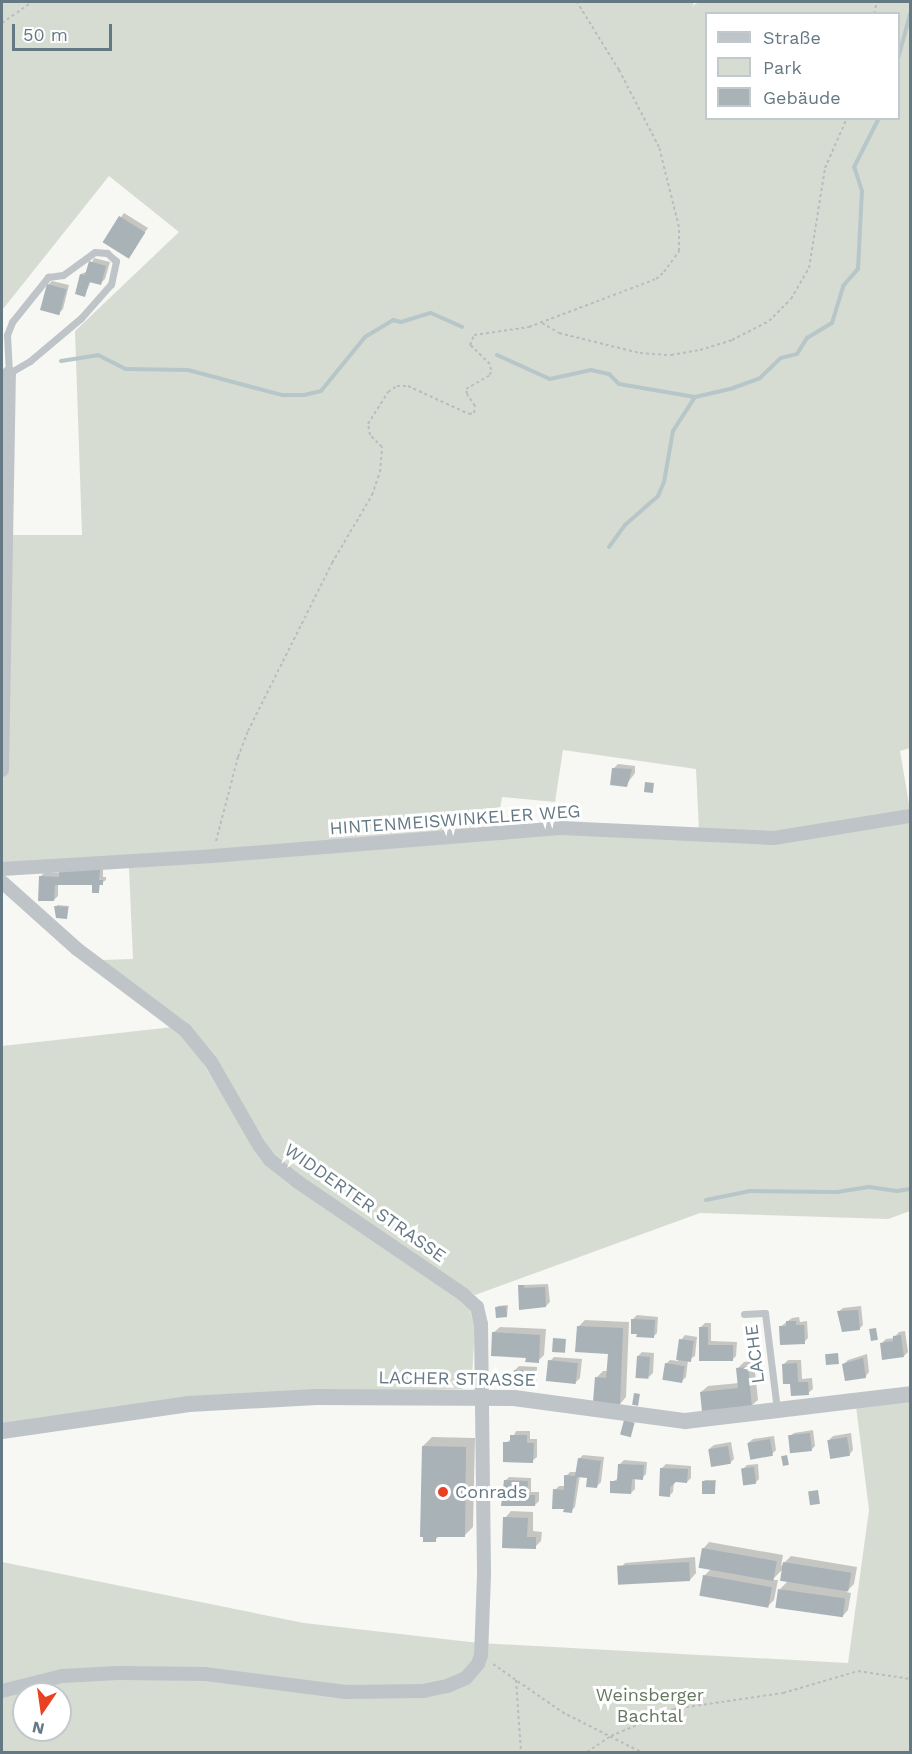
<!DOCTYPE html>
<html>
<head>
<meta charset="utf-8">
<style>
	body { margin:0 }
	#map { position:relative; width:912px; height:1754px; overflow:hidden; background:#f7f7f3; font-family:"Work Sans",sans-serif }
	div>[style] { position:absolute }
	.green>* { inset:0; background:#d7dcd2 }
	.shadow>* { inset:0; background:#0003 }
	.stream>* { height:4px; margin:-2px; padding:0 2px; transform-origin:2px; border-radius:2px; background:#b7c6c9 }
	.building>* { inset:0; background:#a8b2b7; transform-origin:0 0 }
	.path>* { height:2px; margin-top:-1px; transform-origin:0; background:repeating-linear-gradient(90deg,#b9bdbf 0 3px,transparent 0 6px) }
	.service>* { height:7px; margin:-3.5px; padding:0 3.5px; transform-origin:3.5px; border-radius:3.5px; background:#bfc4c8 }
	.minor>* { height:14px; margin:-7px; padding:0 7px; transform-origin:7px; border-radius:7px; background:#bfc4c8 }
	.tertiary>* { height:16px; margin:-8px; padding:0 8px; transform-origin:8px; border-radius:8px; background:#bfc4c8 }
	.dots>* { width:16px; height:16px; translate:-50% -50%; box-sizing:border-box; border:3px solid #fff; border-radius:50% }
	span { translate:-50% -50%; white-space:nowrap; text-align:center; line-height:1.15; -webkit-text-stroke:6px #fff; paint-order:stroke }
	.street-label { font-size:18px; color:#657985 }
	.poi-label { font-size:18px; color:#657985 }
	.left { translate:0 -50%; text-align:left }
	.park-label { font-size:18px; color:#667760 }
	.frame { position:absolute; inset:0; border:3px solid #657985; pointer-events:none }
	.legend { position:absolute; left:705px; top:12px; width:195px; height:108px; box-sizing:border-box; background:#fff; border:2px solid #c1c9ce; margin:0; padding:8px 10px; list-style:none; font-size:18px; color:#657985 }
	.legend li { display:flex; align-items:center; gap:12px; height:30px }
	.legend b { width:30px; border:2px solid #c1c9ce }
	.north { position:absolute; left:12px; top:1682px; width:60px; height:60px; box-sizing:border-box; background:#fff; border:2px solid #c1c9ce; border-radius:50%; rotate:193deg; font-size:16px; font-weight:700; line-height:24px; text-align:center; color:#657985 }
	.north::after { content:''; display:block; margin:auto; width:21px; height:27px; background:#e94122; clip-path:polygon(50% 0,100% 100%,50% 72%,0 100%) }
	.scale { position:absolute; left:12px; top:24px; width:100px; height:27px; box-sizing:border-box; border:3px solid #657985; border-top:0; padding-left:8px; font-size:18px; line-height:21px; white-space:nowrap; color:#657985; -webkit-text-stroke:4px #fff; paint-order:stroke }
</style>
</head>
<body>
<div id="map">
	<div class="green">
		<div style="clip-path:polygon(evenodd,2px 2px,693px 2px,694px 9px,694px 5px,699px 2px,910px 2px,910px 748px,900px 751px,910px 810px,761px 834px,699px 831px,696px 769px,563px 750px,555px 802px,502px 797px,497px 828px,154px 856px,2px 863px,2px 535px,82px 535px,75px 331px,179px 232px,109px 176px,3px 309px,2px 344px,2px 2px,706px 14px,898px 14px,898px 118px,706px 118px,706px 14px)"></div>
		<div style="clip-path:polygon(910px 820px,910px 1211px,888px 1219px,700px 1213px,475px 1295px,288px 1169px,271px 1151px,211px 1052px,183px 1020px,102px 960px,133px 959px,129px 868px,557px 833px,764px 843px)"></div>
		<div style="clip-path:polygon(173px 1027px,194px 1048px,255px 1150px,270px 1168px,287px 1182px,451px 1292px,469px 1308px,475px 1325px,472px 1378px,462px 1389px,318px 1393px,2px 1425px,2px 1046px)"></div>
		<div style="clip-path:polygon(evenodd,910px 1399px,910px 1752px,2px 1752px,2px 1562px,304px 1623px,479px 1643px,848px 1663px,869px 1510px,856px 1406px,910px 1399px,24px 1694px,60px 1694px,60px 1730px,24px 1730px,24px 1694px)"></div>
	</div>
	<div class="shadow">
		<div style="clip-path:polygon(124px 213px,148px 228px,139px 240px,104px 241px)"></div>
		<div style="clip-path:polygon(94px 258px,110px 262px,105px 279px,101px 283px,91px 281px,85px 295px,81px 274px,88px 271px)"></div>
		<div style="clip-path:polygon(52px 281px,69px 285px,63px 309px,59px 313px,48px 285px)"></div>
		<div style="clip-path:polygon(618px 764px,635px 766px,635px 773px,626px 785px,614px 768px)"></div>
		<div style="clip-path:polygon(103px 866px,103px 877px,106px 877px,106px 880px,100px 884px,99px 892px,95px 884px,58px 883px,58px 896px,54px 900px,40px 877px,44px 873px,60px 873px)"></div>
		<div style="clip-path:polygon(57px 905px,69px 906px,67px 917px,55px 913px)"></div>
		<div style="clip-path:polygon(548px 1284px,550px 1302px,546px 1306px,521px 1308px,523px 1285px)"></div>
		<div style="clip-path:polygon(508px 1305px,507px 1316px,497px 1308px,498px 1306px)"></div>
		<div style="clip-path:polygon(861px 1306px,863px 1325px,859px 1329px,838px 1312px,843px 1308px)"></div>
		<div style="clip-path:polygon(637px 1315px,658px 1317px,657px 1333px,653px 1337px,633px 1319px)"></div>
		<div style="clip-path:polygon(799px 1317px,800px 1322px,807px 1321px,808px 1338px,804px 1342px,780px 1327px,792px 1318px)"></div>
		<div style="clip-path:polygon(585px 1320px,629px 1322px,626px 1397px,620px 1404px,597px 1377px,603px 1371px,608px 1371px,609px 1352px,578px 1327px)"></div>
		<div style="clip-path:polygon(705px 1323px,711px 1323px,711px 1341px,737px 1342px,736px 1356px,732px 1360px,701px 1360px,701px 1327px)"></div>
		<div style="clip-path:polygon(500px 1327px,546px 1329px,544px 1355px,538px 1361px,527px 1357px,493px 1333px)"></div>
		<div style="clip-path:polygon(905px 1331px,908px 1352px,904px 1356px,882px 1343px,886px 1339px,894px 1338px,899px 1332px)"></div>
		<div style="clip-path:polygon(685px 1335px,697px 1337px,695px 1356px,688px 1360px,686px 1377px,682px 1381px,666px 1364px,670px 1360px,678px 1361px,681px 1340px)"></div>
		<div style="clip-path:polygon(642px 1352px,654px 1353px,653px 1373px,649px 1377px,638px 1356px)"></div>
		<div style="clip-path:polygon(867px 1354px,869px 1372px,865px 1377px,844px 1364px,848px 1360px)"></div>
		<div style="clip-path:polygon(554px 1357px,582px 1359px,580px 1378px,576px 1382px,550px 1361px)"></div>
		<div style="clip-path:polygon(788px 1360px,801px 1360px,802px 1379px,812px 1378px,813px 1389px,808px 1393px,792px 1382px,784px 1364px)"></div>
		<div style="clip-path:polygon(754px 1361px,758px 1400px,751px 1406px,701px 1392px,708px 1386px,739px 1383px,737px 1369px,744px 1362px)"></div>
		<div style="clip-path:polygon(519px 1366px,537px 1367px,536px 1384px,532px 1388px,515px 1370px)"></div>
		<div style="clip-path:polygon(813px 1430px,815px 1446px,811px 1450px,789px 1437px,794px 1433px)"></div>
		<div style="clip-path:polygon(516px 1431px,530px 1431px,530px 1439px,537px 1439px,537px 1457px,532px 1461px,505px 1443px,512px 1439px)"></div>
		<div style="clip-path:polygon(851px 1433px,853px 1450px,849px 1455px,829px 1440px,833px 1436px)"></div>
		<div style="clip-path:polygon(774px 1436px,776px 1450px,772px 1454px,748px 1443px,753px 1439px)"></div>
		<div style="clip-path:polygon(432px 1437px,475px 1438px,473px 1527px,464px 1536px,440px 1535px,435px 1540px,423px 1446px)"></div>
		<div style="clip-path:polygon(731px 1442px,734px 1459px,730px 1463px,709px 1449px,714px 1445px)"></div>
		<div style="clip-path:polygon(583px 1455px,604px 1457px,601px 1482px,597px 1486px,589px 1477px,580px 1475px,575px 1507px,571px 1511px,555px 1490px,559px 1486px,565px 1486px,566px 1476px,570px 1472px,577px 1472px,579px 1459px)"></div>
		<div style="clip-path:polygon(624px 1460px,647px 1462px,646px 1474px,642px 1478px,635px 1478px,635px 1489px,631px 1493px,612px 1482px,619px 1478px,620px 1464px)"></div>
		<div style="clip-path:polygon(666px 1464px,691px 1466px,691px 1478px,687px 1482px,674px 1482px,673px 1492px,669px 1496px,662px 1468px)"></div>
		<div style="clip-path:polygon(758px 1464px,759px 1479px,755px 1483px,743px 1469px,747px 1465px)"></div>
		<div style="clip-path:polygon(509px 1477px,531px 1478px,531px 1492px,539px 1492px,539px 1501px,535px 1505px,505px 1481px)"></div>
		<div style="clip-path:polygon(705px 1480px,716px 1480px,715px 1492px,704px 1481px)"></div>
		<div style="clip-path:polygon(511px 1511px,533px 1512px,533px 1531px,542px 1532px,541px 1541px,535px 1547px,505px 1518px)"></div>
		<div style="clip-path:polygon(709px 1542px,783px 1555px,781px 1566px,791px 1556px,857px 1567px,854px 1584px,846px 1592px,851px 1593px,848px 1610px,842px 1617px,780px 1589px,788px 1581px,783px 1569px,772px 1580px,778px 1580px,774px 1600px,768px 1606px,704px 1576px,711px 1569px,703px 1549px)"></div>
		<div style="clip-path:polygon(695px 1557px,696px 1573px,690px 1580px,619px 1570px,625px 1563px)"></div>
	</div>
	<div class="stream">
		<div style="left:898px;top:59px;width:47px;rotate:-75.1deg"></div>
		<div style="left:497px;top:355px;width:58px;rotate:24.4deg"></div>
		<div style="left:550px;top:379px;width:42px;rotate:-12.4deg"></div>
		<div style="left:591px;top:370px;width:18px;rotate:13deg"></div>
		<div style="left:609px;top:374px;width:14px;rotate:45deg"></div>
		<div style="left:619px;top:384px;width:77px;rotate:9.7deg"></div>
		<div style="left:695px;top:397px;width:39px;rotate:-13deg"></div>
		<div style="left:733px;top:388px;width:29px;rotate:-20deg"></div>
		<div style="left:760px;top:378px;width:29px;rotate:-44deg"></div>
		<div style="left:781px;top:358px;width:16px;rotate:-14deg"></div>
		<div style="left:797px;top:354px;width:19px;rotate:-58deg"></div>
		<div style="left:807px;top:338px;width:29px;rotate:-31deg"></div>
		<div style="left:832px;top:323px;width:39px;rotate:-73deg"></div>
		<div style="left:843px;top:286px;width:23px;rotate:-49deg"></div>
		<div style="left:858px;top:269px;width:78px;rotate:-87.1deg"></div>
		<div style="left:862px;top:191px;width:25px;rotate:-108deg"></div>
		<div style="left:854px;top:167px;width:55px;rotate:-63deg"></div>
		<div style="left:61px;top:361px;width:37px;rotate:-9deg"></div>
		<div style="left:98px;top:355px;width:31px;rotate:27deg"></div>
		<div style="left:126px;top:369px;width:62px;rotate:0.9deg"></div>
		<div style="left:188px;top:370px;width:97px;rotate:14.9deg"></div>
		<div style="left:282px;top:395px;width:22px"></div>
		<div style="left:304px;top:395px;width:17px;rotate:-13deg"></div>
		<div style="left:321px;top:391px;width:70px;rotate:-50.8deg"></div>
		<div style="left:365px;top:337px;width:33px;rotate:-31deg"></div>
		<div style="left:393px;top:320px;width:8px;rotate:14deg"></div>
		<div style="left:401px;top:322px;width:31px;rotate:-17deg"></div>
		<div style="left:431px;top:313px;width:34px;rotate:24deg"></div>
		<div style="left:609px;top:547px;width:27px;rotate:-54deg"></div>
		<div style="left:625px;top:525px;width:44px;rotate:-41.3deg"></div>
		<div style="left:658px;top:496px;width:15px;rotate:-67deg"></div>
		<div style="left:664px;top:482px;width:52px;rotate:-80deg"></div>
		<div style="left:673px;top:431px;width:40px;rotate:-57.1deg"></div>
		<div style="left:706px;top:1200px;width:45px;rotate:-11.6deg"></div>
		<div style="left:750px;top:1191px;width:87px;rotate:0.7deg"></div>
		<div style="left:837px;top:1192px;width:32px;rotate:-9deg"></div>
		<div style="left:869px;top:1187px;width:28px;rotate:8deg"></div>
		<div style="left:897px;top:1191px;width:13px;rotate:-9deg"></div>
	</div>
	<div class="building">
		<div style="left:119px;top:216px;width:31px;height:31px;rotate:32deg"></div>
		<div style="clip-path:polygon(89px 261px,106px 266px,101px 285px,89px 282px,85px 297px,75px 294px,80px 274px,85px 275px)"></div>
		<div style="left:47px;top:284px;width:20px;height:27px;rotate:15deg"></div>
		<div style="clip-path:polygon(612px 768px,632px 769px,627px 787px,610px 785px)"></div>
		<div style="left:645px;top:782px;width:9px;height:10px;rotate:6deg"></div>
		<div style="clip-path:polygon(59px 869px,100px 870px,99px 880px,103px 880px,103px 885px,99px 885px,99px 893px,92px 893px,92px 885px,55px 885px,54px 901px,38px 901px,39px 876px,59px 877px)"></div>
		<div style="clip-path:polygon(54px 906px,68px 907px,67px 919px,56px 918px)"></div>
		<div style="clip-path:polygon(518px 1285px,524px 1285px,524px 1288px,545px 1287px,546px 1307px,519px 1310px)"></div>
		<div style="left:506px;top:1306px;width:11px;height:11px;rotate:85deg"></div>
		<div style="clip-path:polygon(858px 1310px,860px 1330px,842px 1332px,837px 1311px)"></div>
		<div style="clip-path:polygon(631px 1319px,655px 1320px,654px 1338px,636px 1337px,637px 1334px,631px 1334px)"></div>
		<div style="clip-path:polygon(786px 1321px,796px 1321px,796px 1325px,804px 1325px,805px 1344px,780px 1345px,779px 1326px,786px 1326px)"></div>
		<div style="clip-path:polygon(577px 1326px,623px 1328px,620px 1405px,593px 1402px,595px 1377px,606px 1378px,608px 1354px,575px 1352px)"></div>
		<div style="clip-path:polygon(699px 1327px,708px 1327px,708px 1345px,733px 1345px,733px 1361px,699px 1361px)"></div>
		<div style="left:876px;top:1328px;width:12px;height:7px;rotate:81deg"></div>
		<div style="clip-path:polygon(492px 1332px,540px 1335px,539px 1363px,525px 1362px,526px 1358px,491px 1356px)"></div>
		<div style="clip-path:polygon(901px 1335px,904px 1357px,882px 1360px,880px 1343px,893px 1341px,893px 1336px)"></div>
		<div style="left:553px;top:1338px;width:13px;height:14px;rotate:4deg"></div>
		<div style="left:679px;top:1339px;width:15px;height:21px;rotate:8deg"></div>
		<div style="left:838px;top:1353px;width:11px;height:13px;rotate:85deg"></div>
		<div style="left:637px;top:1356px;width:13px;height:22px;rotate:4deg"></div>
		<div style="clip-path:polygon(863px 1358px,866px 1378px,845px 1381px,842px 1364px)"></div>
		<div style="left:548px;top:1360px;width:30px;height:21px;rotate:6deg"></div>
		<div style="left:665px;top:1363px;width:20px;height:17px;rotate:9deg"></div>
		<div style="clip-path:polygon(797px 1363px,798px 1382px,808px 1382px,809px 1395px,791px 1396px,790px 1384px,783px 1384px,782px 1364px)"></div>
		<div style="clip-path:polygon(748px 1367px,752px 1407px,702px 1412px,700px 1392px,738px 1388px,736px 1368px)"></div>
		<div style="left:514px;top:1370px;width:20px;height:18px;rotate:3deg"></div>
		<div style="left:634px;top:1393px;width:6px;height:12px;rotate:9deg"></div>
		<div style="left:624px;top:1420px;width:11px;height:15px;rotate:15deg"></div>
		<div style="left:810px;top:1433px;width:18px;height:22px;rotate:84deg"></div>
		<div style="clip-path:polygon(510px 1435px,527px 1435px,527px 1443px,534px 1443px,533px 1463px,503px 1462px,503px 1442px,510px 1442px)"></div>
		<div style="left:847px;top:1437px;width:19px;height:20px;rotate:81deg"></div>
		<div style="left:770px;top:1439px;width:17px;height:23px;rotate:80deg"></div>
		<div style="clip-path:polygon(422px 1446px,466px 1447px,465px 1537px,436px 1537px,436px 1542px,423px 1542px,423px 1537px,420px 1537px)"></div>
		<div style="left:728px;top:1446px;width:18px;height:20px;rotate:81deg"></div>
		<div style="left:787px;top:1455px;width:10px;height:6px;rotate:79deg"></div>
		<div style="clip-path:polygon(578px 1458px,601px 1461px,597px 1488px,586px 1487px,587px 1478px,577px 1477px,572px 1513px,563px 1512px,564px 1509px,552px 1509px,553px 1489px,564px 1490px,564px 1475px,575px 1476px)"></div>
		<div style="clip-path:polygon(618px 1464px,644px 1465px,643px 1480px,632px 1479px,631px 1494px,610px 1493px,610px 1481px,617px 1481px)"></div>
		<div style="left:754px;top:1467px;width:17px;height:13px;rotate:83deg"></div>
		<div style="clip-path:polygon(660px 1468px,688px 1469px,687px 1483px,676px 1482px,670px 1487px,670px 1497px,659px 1496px)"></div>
		<div style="clip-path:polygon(504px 1480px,528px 1481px,527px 1495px,535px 1495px,535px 1506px,501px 1506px)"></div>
		<div style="left:702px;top:1481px;width:13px;height:13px"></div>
		<div style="left:818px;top:1490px;width:14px;height:10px;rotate:82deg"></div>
		<div style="clip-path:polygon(503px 1517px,528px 1518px,527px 1537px,536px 1537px,536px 1549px,502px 1548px)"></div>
		<div style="left:702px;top:1548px;width:76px;height:20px;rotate:10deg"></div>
		<div style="left:689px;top:1562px;width:19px;height:72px;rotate:87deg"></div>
		<div style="left:783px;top:1562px;width:69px;height:19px;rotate:9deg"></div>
		<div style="left:703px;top:1575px;width:70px;height:21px;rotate:10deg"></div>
		<div style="left:778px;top:1589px;width:68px;height:19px;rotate:8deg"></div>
	</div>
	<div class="path">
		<div style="left:874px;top:14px;width:12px;rotate:-76deg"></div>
		<div style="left:2px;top:23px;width:37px;rotate:-35deg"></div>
		<div style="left:542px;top:323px;width:20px;rotate:30deg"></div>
		<div style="left:559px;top:333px;width:83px;rotate:13.9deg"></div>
		<div style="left:640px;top:353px;width:31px;rotate:4deg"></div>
		<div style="left:671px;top:355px;width:29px;rotate:-10deg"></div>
		<div style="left:700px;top:350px;width:34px;rotate:-17deg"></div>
		<div style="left:732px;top:340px;width:42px;rotate:-27.2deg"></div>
		<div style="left:769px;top:321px;width:31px;rotate:-45deg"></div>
		<div style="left:791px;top:299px;width:36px;rotate:-60deg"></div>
		<div style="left:809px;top:268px;width:101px;rotate:-80.9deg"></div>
		<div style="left:825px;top:168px;width:55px;rotate:-66.3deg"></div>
		<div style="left:216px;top:841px;width:87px;rotate:-75.3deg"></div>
		<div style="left:238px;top:757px;width:28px;rotate:-69deg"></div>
		<div style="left:248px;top:731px;width:188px;rotate:-63.4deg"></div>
		<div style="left:332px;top:563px;width:79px;rotate:-59.5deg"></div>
		<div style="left:372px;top:495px;width:24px;rotate:-71deg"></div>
		<div style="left:380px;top:472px;width:25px;rotate:-85deg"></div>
		<div style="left:382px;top:447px;width:17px;rotate:-135deg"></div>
		<div style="left:370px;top:435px;width:11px;rotate:-100deg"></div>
		<div style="left:368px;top:424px;width:38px;rotate:-58deg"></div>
		<div style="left:388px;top:392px;width:11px;rotate:-34deg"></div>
		<div style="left:397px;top:386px;width:11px"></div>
		<div style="left:408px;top:386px;width:67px;rotate:24.7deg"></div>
		<div style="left:469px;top:414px;width:5px;rotate:-11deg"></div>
		<div style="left:474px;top:413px;width:7px;rotate:-82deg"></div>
		<div style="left:475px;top:406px;width:14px;rotate:-124deg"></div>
		<div style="left:467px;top:394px;width:5px;rotate:-101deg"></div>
		<div style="left:466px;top:389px;width:28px;rotate:-30deg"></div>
		<div style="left:490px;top:375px;width:5px;rotate:-79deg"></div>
		<div style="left:491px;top:370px;width:6px;rotate:-99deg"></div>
		<div style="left:490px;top:364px;width:28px;rotate:-136deg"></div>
		<div style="left:470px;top:345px;width:11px;rotate:-68deg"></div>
		<div style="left:474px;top:335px;width:56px;rotate:-8.3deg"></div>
		<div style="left:529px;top:327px;width:136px;rotate:-20.7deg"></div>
		<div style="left:656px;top:279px;width:11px;rotate:-41deg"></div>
		<div style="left:664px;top:272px;width:26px;rotate:-54deg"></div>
		<div style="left:679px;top:251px;width:24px;rotate:-90deg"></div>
		<div style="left:679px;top:227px;width:82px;rotate:-104deg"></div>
		<div style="left:659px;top:147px;width:87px;rotate:-117.5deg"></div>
		<div style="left:619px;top:70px;width:80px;rotate:-121.7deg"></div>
		<div style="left:493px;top:1664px;width:84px;rotate:34.8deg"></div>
		<div style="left:562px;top:1712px;width:89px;rotate:26.9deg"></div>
		<div style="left:516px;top:1680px;width:72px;rotate:86deg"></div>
		<div style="left:587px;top:1752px;width:29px;rotate:-34deg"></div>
		<div style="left:611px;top:1736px;width:69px;rotate:-23.2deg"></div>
		<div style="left:674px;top:1709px;width:110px;rotate:-8.4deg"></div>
		<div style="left:783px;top:1693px;width:78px;rotate:-16.3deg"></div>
		<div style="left:858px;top:1671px;width:53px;rotate:8.7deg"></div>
	</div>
	<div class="service">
		<div style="left:95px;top:252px;width:12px;rotate:5deg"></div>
		<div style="left:107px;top:253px;width:12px;rotate:42deg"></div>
		<div style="left:116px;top:261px;width:24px;rotate:102deg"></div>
		<div style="left:111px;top:284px;width:45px;rotate:131.4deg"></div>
		<div style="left:81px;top:318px;width:67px;rotate:139.9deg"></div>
		<div style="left:30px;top:361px;width:24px;rotate:150deg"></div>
		<div style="left:9px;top:373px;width:38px;rotate:-93deg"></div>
		<div style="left:7px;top:335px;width:14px;rotate:-69deg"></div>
		<div style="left:12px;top:322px;width:58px;rotate:-51.3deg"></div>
		<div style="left:48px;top:277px;width:15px;rotate:-8deg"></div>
		<div style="left:63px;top:275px;width:39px;rotate:-36deg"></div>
		<div style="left:744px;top:1314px;width:21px;rotate:-3deg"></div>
		<div style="left:765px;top:1313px;width:97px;rotate:82.9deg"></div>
	</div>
	<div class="minor">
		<div style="left:2px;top:770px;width:397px;rotate:-89deg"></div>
		<div style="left:2px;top:869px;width:211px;rotate:-3.5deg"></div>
		<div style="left:213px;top:856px;width:349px;rotate:-4.6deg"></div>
		<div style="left:561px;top:828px;width:213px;rotate:2.7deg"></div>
		<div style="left:774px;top:838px;width:138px;rotate:-9.2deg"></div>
		<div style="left:2px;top:882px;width:101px;rotate:41.8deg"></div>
		<div style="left:77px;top:949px;width:135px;rotate:36.9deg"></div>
		<div style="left:185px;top:1030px;width:41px;rotate:50.9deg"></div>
		<div style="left:211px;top:1062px;width:96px;rotate:60deg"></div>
		<div style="left:259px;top:1145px;width:19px;rotate:54deg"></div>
		<div style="left:270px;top:1160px;width:36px;rotate:38deg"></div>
		<div style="left:298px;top:1182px;width:201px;rotate:34.2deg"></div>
		<div style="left:464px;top:1295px;width:18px;rotate:43deg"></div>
		<div style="left:477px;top:1307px;width:17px;rotate:77deg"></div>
		<div style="left:481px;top:1324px;width:251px;rotate:89.3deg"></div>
		<div style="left:484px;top:1575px;width:80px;rotate:92.1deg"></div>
		<div style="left:481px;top:1655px;width:9px;rotate:108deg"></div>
		<div style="left:478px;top:1664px;width:18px;rotate:131deg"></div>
		<div style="left:466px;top:1678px;width:21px;rotate:157deg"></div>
		<div style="left:447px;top:1686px;width:25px;rotate:168deg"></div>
		<div style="left:423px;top:1691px;width:77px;rotate:179.3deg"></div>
		<div style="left:346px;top:1692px;width:141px;rotate:-172.7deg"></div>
		<div style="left:206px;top:1674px;width:88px;rotate:-179.3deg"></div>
		<div style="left:118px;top:1673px;width:56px;rotate:176.9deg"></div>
		<div style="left:62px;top:1676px;width:62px;rotate:166deg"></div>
	</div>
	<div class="tertiary">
		<div style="left:2px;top:1431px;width:189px;rotate:-8.2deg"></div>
		<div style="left:189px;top:1404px;width:127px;rotate:-3.2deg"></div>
		<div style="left:316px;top:1397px;width:198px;rotate:0.3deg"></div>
		<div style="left:514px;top:1398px;width:173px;rotate:7.7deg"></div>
		<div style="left:685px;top:1421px;width:227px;rotate:-6.8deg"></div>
	</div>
	<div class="dots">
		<div style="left:443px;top:1492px;background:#e94122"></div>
	</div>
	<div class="street-label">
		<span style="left:455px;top:820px;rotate:-4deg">HINTENMEISWINKELER WEG</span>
		<span style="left:365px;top:1203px;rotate:35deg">WIDDERTER STRASSE</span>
		<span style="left:755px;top:1354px;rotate:-97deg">LACHE</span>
		<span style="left:457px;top:1379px;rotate:1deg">LACHER STRASSE</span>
	</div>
	<div class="poi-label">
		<span class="left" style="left:455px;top:1492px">Conrads</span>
	</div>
	<div class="park-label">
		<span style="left:650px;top:1706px">Weinsberger<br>Bachtal</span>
	</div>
	<div class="frame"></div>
	<ul class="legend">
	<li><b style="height:8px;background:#bfc4c8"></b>Straße</li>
	<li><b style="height:16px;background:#d7dcd2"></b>Park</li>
	<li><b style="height:16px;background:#a8b2b7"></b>Gebäude</li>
	</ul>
	<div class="north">N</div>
	<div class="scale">50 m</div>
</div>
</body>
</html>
